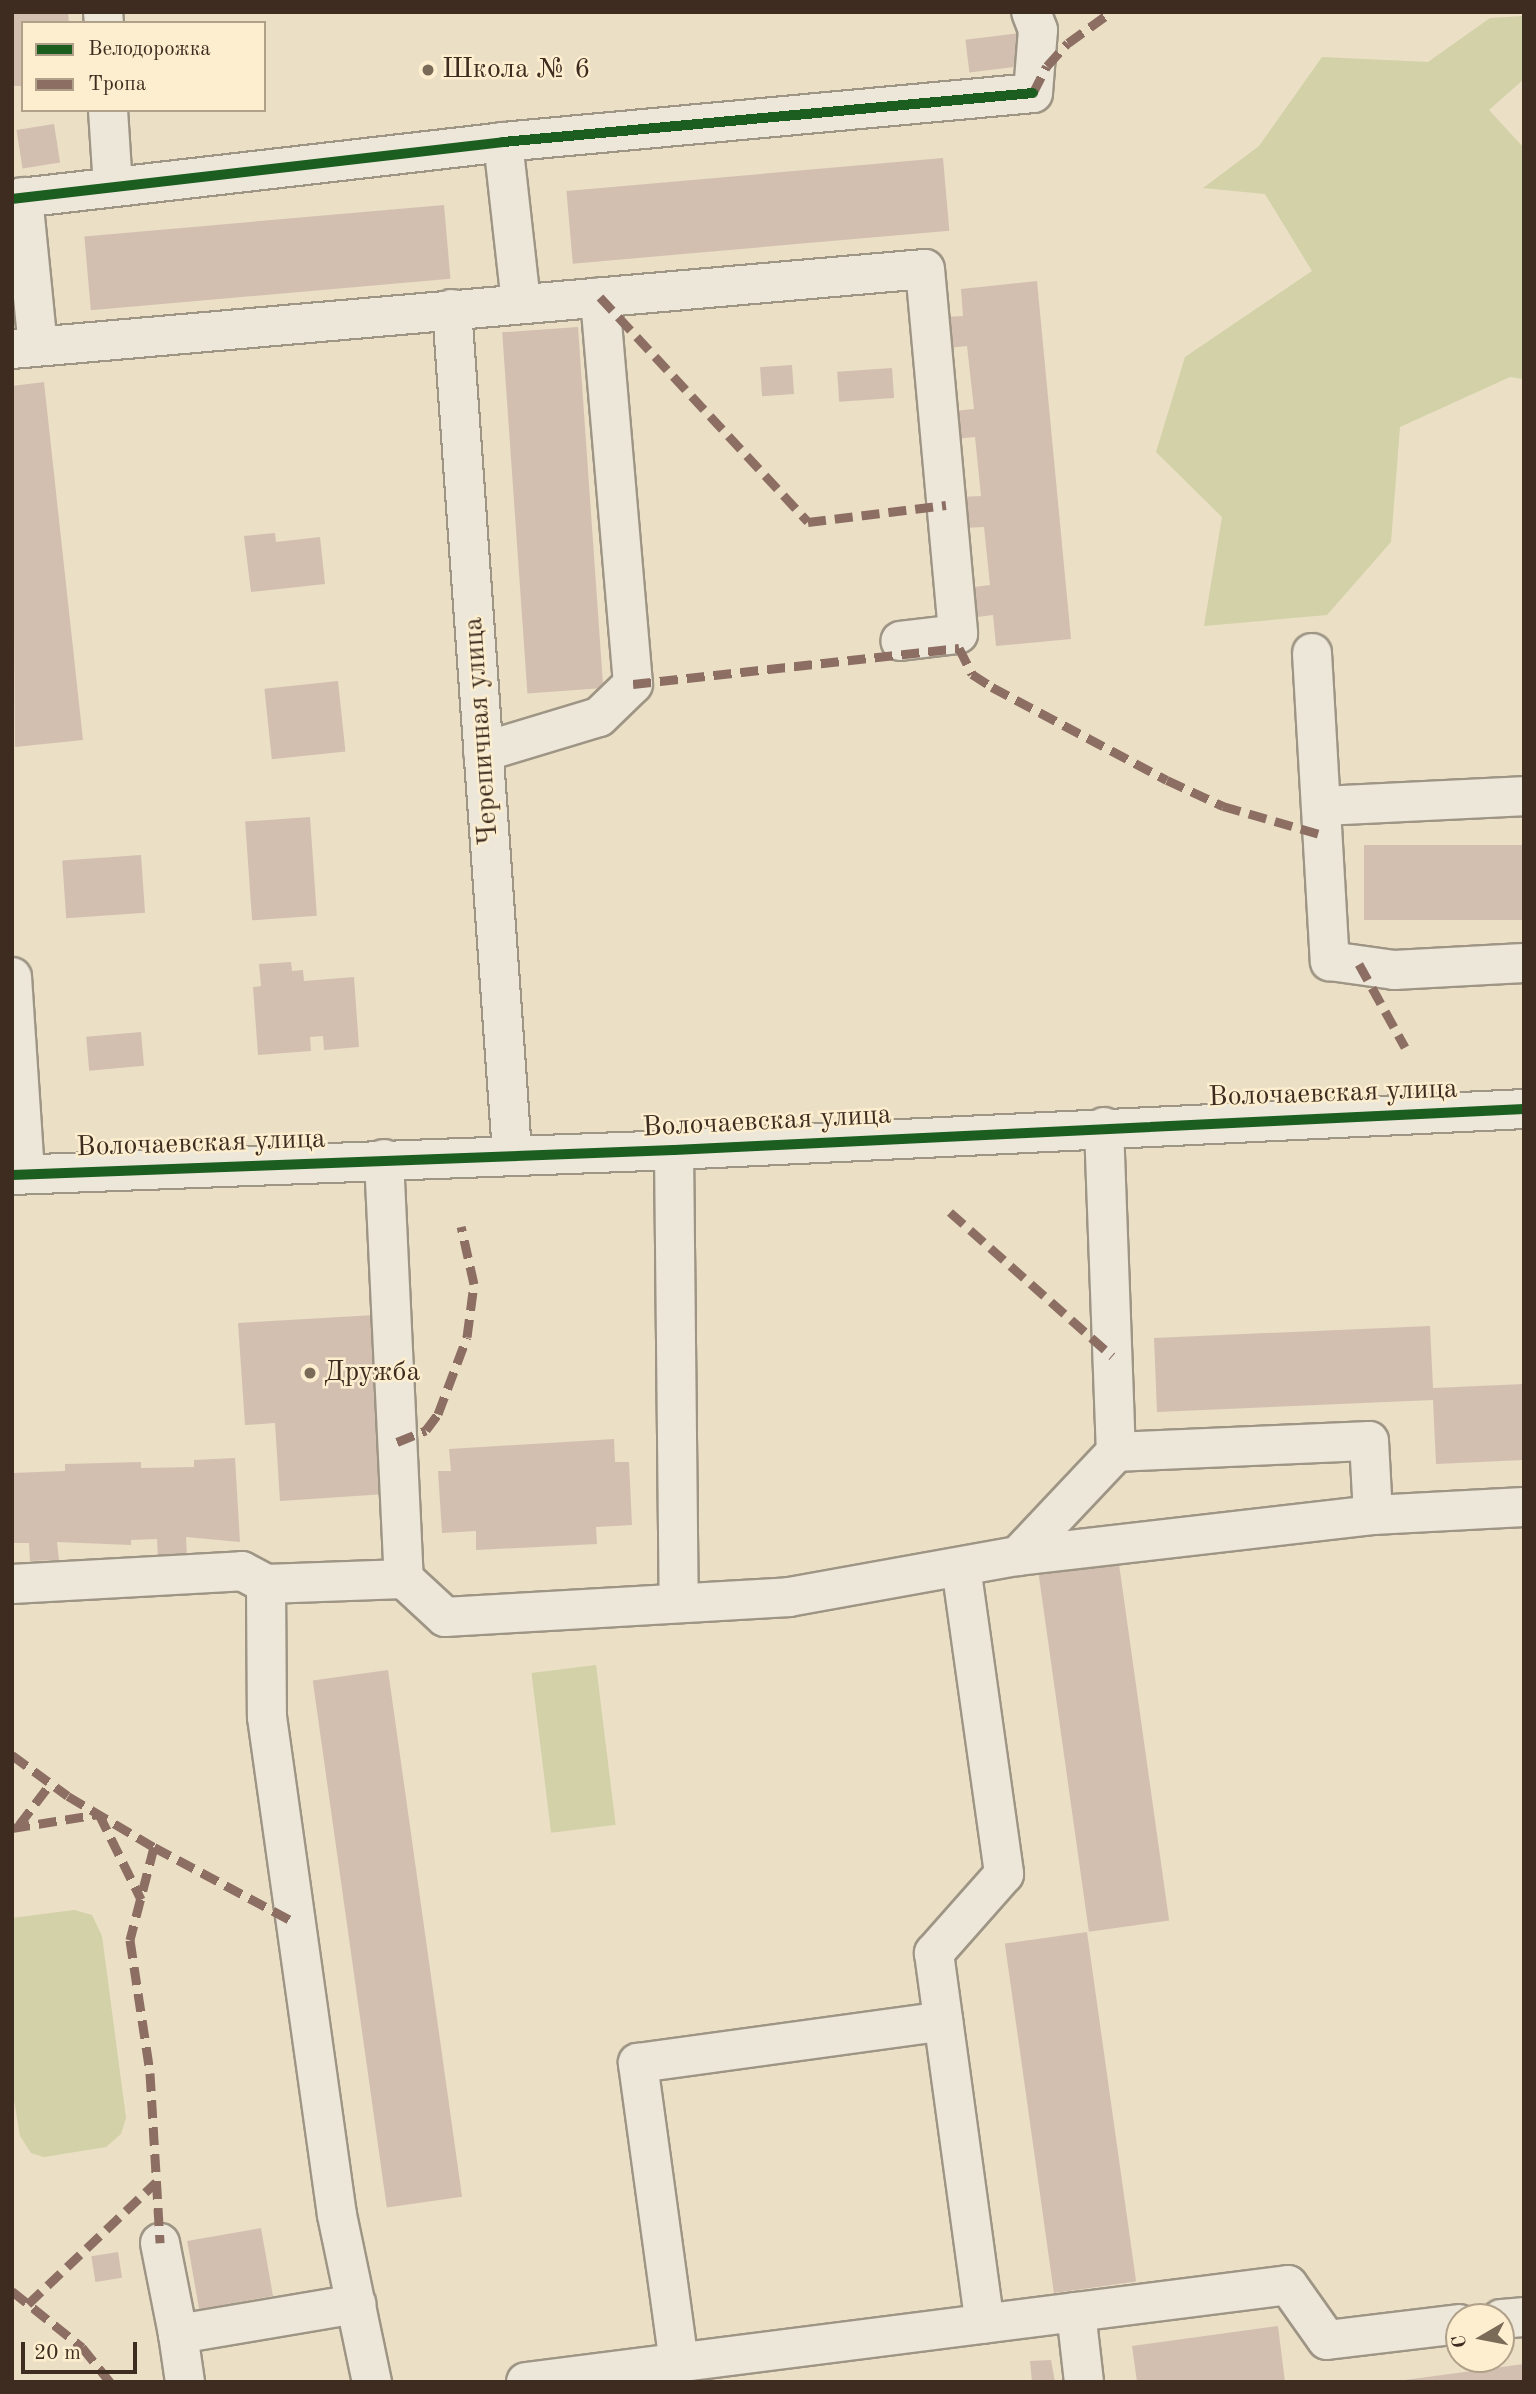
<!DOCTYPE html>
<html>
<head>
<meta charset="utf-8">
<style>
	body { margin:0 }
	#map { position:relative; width:1536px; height:2394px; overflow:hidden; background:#ebdfc5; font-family:"Old Standard TT",serif }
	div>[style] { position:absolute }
	.green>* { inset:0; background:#d2d1a7; transform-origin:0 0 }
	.building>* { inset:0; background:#d3bfb0; transform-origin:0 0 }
	.roads { filter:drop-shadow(2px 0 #9e9585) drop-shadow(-2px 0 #9e9585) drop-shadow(0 2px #9e9585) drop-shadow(0 -2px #9e9585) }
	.minor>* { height:38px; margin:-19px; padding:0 19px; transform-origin:19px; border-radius:19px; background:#ede7da }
	.quiet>* { height:9px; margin-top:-4.5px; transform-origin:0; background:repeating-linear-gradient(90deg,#8d6e63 0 18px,transparent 0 27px) }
	.cycleway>* { height:10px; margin:-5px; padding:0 5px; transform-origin:5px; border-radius:5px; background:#1b5e20 }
	.dots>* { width:19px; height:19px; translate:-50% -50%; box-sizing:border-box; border:4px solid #fceecf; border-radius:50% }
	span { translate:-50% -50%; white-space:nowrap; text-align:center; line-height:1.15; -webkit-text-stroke:5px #fceecf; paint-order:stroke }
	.poi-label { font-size:28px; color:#3d2c1f }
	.left { translate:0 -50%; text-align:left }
	.street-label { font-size:28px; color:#3d2c1f }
	.frame { position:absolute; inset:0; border:14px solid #3d2c1f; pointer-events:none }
	.legend { position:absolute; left:21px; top:21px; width:245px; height:91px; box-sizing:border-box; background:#fceecf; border:2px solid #b0a089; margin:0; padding:9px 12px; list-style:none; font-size:21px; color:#3d2c1f }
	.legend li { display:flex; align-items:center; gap:14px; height:35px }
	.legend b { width:35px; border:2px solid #b0a089 }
	.north { position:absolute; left:1445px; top:2303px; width:70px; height:70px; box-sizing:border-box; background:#fceecf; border:2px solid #b0a089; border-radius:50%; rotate:260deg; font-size:19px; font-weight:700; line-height:28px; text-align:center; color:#3d2c1f }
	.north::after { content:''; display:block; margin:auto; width:24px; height:32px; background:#7a6b59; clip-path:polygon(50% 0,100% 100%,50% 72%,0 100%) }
	.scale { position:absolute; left:21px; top:2342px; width:116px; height:32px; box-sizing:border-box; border:4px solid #3d2c1f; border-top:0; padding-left:9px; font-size:21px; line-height:24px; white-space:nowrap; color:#3d2c1f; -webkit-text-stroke:5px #fceecf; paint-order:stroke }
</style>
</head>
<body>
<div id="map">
	<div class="green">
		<div style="clip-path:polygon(1524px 16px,1524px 79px,1489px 110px,1524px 148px,1524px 379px,1510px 377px,1400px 427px,1391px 542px,1327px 615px,1204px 626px,1222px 517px,1156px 452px,1185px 357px,1312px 271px,1265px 194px,1203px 188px,1259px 146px,1322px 57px,1428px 62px,1490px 18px)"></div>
		<div style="left:596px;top:1665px;width:161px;height:65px;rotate:83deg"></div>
		<div style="clip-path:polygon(74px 1910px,92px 1915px,102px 1936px,126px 2118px,121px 2134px,106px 2147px,44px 2157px,31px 2153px,20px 2136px,12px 2088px,12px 1918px)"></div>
	</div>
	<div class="building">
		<div style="clip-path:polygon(12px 12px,68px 12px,69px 23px,23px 23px,23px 86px,12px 86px)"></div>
		<div style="left:1020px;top:33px;width:33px;height:55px;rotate:83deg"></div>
		<div style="left:54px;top:124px;width:39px;height:38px;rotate:81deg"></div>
		<div style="left:943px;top:158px;width:73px;height:378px;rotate:85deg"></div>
		<div style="left:444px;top:205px;width:74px;height:361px;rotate:85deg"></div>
		<div style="clip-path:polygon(1037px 281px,1071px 639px,996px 646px,993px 615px,970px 618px,967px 588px,990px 585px,984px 527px,962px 528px,960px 497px,981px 496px,975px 437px,955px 439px,954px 411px,974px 409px,967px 346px,948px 348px,945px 317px,963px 316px,961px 289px)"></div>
		<div style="left:578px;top:327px;width:362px;height:76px;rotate:86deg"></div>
		<div style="left:792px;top:365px;width:29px;height:32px;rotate:86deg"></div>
		<div style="left:892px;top:368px;width:30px;height:55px;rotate:86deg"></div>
		<div style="clip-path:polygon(44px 382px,83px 740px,15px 747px,12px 386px)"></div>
		<div style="clip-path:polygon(275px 533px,276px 542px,320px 537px,325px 584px,251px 592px,244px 536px)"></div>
		<div style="left:338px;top:681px;width:71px;height:74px;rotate:84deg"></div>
		<div style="left:310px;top:817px;width:99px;height:65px;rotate:86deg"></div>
		<div style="left:1524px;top:845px;width:75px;height:160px;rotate:90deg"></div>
		<div style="left:141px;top:855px;width:58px;height:79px;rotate:86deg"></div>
		<div style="clip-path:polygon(291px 962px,292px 971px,303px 970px,304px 981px,354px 977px,359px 1047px,324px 1050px,323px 1036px,310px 1037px,311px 1051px,258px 1055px,253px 987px,261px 986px,259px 964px)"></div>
		<div style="left:141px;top:1032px;width:34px;height:55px;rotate:85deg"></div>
		<div style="clip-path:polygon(375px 1315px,386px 1494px,280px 1501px,275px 1423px,245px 1425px,238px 1323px)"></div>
		<div style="clip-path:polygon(1430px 1326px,1433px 1388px,1524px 1384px,1524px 1460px,1436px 1464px,1433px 1400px,1157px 1412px,1154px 1338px)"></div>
		<div style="clip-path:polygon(614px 1439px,615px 1462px,629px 1462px,632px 1525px,596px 1527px,597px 1544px,476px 1550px,476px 1531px,442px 1533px,438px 1471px,451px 1471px,449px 1449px)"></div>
		<div style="clip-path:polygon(235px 1458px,240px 1542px,186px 1537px,187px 1558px,158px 1558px,157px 1539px,131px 1540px,131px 1545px,57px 1542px,59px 1560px,30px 1561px,29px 1543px,12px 1543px,12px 1473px,65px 1471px,65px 1464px,141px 1462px,141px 1468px,194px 1467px,194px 1460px)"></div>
		<div style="left:1119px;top:1564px;width:360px;height:81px;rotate:82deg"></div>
		<div style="left:388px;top:1670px;width:532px;height:76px;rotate:82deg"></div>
		<div style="left:1087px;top:1932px;width:353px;height:83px;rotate:82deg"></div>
		<div style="left:261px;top:2228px;width:69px;height:75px;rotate:80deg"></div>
		<div style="left:118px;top:2252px;width:26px;height:27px;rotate:81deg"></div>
		<div style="clip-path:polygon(1278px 2326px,1285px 2382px,1137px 2382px,1132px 2346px)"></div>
		<div style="clip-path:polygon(1051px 2360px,1055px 2382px,1032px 2382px,1030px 2361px)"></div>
		<div style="clip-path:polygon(1524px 2364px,1524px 2382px,1405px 2382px,1405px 2380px)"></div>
	</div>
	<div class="roads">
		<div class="minor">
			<div style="left:103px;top:12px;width:11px;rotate:85deg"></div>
			<div style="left:108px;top:110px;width:77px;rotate:86.3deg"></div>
			<div style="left:503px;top:142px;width:162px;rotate:83.6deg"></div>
			<div style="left:23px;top:197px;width:150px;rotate:84.3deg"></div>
			<div style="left:12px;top:199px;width:494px;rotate:-6.6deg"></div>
			<div style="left:503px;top:142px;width:532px;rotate:-5.28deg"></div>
			<div style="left:1033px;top:93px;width:63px;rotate:-85.5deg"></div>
			<div style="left:1038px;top:30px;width:19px;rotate:-111deg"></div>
			<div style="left:452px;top:309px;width:846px;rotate:85.93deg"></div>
			<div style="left:12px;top:349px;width:916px;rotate:-5.01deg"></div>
			<div style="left:925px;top:269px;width:366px;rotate:84.8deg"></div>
			<div style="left:958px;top:634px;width:58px;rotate:173.1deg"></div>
			<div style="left:1312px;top:653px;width:309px;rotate:86.7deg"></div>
			<div style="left:1330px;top:961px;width:65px;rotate:8deg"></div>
			<div style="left:1394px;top:970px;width:130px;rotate:-3.1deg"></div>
			<div style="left:483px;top:752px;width:121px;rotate:-16.8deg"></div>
			<div style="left:599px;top:717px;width:47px;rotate:-44.1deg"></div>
			<div style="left:633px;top:684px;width:388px;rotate:-94.9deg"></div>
			<div style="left:1321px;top:806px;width:203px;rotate:-2.8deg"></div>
			<div style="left:12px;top:977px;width:197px;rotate:86.2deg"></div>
			<div style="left:1104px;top:1127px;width:325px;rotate:87.9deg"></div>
			<div style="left:674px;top:1150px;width:450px;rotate:89.4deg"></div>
			<div style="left:384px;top:1159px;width:420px;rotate:87.3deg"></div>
			<div style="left:12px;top:1175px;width:662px;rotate:-2.16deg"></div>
			<div style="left:674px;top:1150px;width:851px;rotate:-2.76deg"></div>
			<div style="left:1018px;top:1556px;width:357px;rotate:-6.6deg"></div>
			<div style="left:961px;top:1567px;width:310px;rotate:82deg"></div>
			<div style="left:1004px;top:1874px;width:106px;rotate:131.5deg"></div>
			<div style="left:934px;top:1953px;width:374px;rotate:82.2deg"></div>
			<div style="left:12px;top:1584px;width:230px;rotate:-3.2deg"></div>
			<div style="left:242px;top:1571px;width:27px;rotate:28deg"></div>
			<div style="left:266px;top:1584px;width:138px;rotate:-2.1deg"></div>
			<div style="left:404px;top:1579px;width:56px;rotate:42.8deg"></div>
			<div style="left:445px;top:1617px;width:345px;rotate:-3.3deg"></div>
			<div style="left:789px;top:1597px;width:233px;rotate:-10.2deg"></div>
			<div style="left:1018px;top:1556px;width:143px;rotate:-46.7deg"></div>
			<div style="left:1116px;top:1452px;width:253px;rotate:-2.5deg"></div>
			<div style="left:1369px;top:1441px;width:74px;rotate:86.9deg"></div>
			<div style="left:1373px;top:1515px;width:151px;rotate:-3deg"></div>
			<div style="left:266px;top:1584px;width:133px;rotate:89.6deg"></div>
			<div style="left:267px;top:1717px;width:503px;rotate:82deg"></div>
			<div style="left:337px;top:2215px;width:171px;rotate:78.2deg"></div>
			<div style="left:160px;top:2243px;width:93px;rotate:78.8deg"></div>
			<div style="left:1076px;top:2312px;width:70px;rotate:83.5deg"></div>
			<div style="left:1501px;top:2319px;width:23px;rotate:-5deg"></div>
			<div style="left:679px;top:2363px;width:303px;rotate:-97.8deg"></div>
			<div style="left:638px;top:2063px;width:308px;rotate:-7.8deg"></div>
			<div style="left:185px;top:2382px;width:49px;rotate:-98.3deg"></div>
			<div style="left:178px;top:2334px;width:181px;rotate:-9.6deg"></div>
			<div style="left:526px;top:2382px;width:768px;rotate:-7.25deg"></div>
			<div style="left:1288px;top:2285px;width:67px;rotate:54.7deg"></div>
			<div style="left:1327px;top:2340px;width:133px;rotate:-6.9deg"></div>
		</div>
	</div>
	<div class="quiet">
		<div style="left:1033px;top:93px;width:30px;rotate:-63deg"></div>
		<div style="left:1047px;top:66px;width:31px;rotate:-48deg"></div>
		<div style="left:1068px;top:43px;width:53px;rotate:-35.8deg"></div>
		<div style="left:600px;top:297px;width:306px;rotate:47.2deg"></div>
		<div style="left:808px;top:522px;width:139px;rotate:-7deg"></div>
		<div style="left:633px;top:684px;width:328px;rotate:-6.3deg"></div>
		<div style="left:959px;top:648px;width:29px;rotate:63deg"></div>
		<div style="left:972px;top:674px;width:24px;rotate:33deg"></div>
		<div style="left:992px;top:687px;width:198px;rotate:28deg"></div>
		<div style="left:1167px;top:780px;width:62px;rotate:24.9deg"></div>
		<div style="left:1223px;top:806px;width:104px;rotate:16.2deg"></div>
		<div style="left:1359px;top:964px;width:95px;rotate:61deg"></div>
		<div style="left:950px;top:1212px;width:217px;rotate:41.6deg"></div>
		<div style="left:397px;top:1442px;width:31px;rotate:-22deg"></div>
		<div style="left:426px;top:1430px;width:20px;rotate:-53deg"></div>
		<div style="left:438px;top:1414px;width:82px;rotate:-69.4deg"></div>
		<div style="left:467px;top:1337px;width:53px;rotate:-82.5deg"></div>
		<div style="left:474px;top:1284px;width:59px;rotate:-102.6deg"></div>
		<div style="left:12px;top:1755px;width:69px;rotate:36.2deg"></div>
		<div style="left:68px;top:1796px;width:100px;rotate:30.7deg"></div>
		<div style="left:154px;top:1847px;width:161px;rotate:28.2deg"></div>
		<div style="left:19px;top:1825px;width:53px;rotate:-52.7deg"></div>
		<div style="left:12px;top:1828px;width:88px;rotate:-9.1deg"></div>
		<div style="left:99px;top:1814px;width:95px;rotate:63.7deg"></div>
		<div style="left:154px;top:1847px;width:96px;rotate:104.5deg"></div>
		<div style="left:130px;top:1940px;width:134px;rotate:81.4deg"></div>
		<div style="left:150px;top:2073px;width:170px;rotate:86.6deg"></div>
		<div style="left:12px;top:2291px;width:90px;rotate:38.7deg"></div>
		<div style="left:82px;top:2347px;width:45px;rotate:51.3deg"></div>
		<div style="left:28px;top:2304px;width:177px;rotate:-43.6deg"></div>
	</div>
	<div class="cycleway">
		<div style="left:12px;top:199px;width:494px;rotate:-6.6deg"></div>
		<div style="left:503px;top:142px;width:532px;rotate:-5.28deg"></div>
		<div style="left:12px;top:1175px;width:662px;rotate:-2.16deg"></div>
		<div style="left:674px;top:1150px;width:851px;rotate:-2.76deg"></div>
	</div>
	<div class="dots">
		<div style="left:428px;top:70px;background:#7a6b59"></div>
		<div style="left:310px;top:1373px;background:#7a6b59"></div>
	</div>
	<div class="poi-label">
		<span class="left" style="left:442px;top:70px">Школа № 6</span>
		<span class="left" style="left:324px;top:1373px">Дружба</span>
	</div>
	<div class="street-label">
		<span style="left:482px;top:731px;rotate:-94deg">Черепичная улица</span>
		<span style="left:1333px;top:1094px;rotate:-2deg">Волочаевская улица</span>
		<span style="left:767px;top:1122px;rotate:-3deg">Волочаевская улица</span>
		<span style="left:201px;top:1144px;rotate:-2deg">Волочаевская улица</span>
	</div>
	<div class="frame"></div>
	<ul class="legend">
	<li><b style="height:9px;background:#1b5e20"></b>Велодорожка</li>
	<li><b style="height:9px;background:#8d6e63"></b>Тропа</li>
	</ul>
	<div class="north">С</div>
	<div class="scale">20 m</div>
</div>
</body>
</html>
